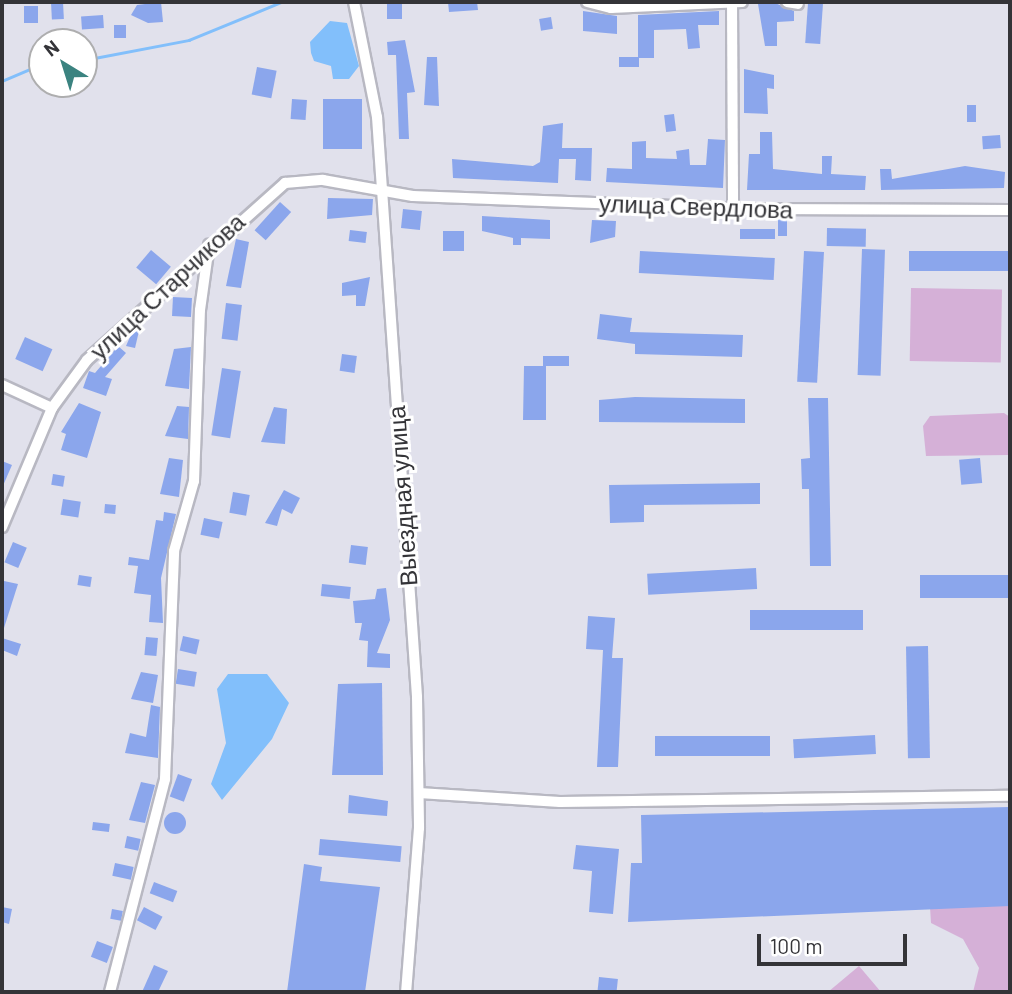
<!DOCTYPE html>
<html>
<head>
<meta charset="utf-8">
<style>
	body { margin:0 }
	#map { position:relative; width:1012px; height:994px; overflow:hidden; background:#e1e1ec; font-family:Barlow,sans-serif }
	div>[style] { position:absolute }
	.green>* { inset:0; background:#d5b0d7; transform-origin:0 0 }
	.water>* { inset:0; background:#82bffb }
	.stream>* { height:2.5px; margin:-1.25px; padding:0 1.25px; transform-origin:1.25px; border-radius:1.25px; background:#82bffb }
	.building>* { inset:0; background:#8ba6ec; transform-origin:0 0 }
	.round { border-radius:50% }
	.roads { filter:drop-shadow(2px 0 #b8b8c2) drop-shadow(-2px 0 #b8b8c2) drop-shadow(0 2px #b8b8c2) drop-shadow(0 -2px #b8b8c2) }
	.minor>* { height:10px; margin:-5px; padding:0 5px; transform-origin:5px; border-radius:5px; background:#fff }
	span { translate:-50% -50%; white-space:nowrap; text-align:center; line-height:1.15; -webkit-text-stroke:6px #fff; paint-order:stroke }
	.street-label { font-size:24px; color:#343438 }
	.frame { position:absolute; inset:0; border:4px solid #343438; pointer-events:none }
	.north { position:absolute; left:28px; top:28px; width:70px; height:70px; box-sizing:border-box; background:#fff; border:2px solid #aeaeaf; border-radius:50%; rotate:322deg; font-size:19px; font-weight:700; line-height:28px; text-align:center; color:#343438 }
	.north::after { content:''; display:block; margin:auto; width:24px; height:32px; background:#3b8380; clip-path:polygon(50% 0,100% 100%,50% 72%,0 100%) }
	.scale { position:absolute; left:757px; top:934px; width:150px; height:32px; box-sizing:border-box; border:4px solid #343438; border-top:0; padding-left:9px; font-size:21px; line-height:24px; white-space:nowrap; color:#343438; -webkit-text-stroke:5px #fff; paint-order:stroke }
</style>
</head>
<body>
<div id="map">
	<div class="green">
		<div style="left:911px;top:288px;width:91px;height:73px;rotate:1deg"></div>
		<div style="clip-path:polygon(1004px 413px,1010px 417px,1009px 455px,926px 456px,923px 426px,930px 416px)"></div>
		<div style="clip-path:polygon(956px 900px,1010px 901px,1010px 992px,973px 992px,979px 968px,963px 939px,931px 923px,930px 907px)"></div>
		<div style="clip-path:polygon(859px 966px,881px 992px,828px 992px)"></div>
	</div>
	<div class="water">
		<div style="clip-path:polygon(330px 21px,347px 23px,359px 66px,349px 79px,333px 79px,331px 66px,314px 61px,311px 53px,310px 42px)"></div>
		<div style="clip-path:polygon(228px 674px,267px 674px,289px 703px,272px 739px,222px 800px,211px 784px,226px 743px,217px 689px)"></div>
	</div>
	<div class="stream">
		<div style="left:84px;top:60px;width:107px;rotate:-10.8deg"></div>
		<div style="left:189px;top:40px;width:100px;rotate:-22.4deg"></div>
		<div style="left:2px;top:81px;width:43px;rotate:-23deg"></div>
	</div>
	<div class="building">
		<div style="left:63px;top:2px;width:17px;height:12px;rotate:87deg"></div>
		<div style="clip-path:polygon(161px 2px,163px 22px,148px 23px,131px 15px,137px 5px)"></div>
		<div style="left:387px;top:2px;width:15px;height:17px"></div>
		<div style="clip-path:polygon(448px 2px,477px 2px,478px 10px,449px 12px)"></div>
		<div style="clip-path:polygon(775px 3px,794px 11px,794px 21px,777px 22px,777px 46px,765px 46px,758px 4px)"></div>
		<div style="left:808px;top:3px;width:15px;height:40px;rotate:4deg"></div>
		<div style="left:24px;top:6px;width:14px;height:17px"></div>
		<div style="clip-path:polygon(583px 11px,617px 16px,617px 34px,583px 31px)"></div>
		<div style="clip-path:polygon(719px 11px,719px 25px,698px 25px,700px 48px,688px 49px,686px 29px,654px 30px,654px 58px,639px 58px,639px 67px,619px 67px,619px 57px,638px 57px,638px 15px)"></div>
		<div style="left:103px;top:15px;width:13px;height:22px;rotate:86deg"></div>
		<div style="left:551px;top:17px;width:12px;height:12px;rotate:81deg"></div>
		<div style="left:114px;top:25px;width:12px;height:13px"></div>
		<div style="clip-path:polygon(405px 40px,415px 92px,407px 93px,409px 139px,399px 139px,396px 55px,388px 55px,387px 42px)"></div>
		<div style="clip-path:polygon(427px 57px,437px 57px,439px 106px,424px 105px)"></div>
		<div style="left:257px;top:67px;width:20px;height:28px;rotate:11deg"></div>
		<div style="clip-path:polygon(744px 69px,774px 75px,774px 89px,767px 88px,768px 114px,744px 113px)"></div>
		<div style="left:292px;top:99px;width:15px;height:20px;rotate:4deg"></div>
		<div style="left:323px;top:99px;width:39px;height:50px"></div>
		<div style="left:967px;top:105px;width:9px;height:17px"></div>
		<div style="left:674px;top:114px;width:17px;height:10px;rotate:83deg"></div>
		<div style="clip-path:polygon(563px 123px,562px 148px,592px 148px,591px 181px,575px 180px,576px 159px,559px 159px,558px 183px,453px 178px,452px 159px,533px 166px,540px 162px,543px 126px)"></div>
		<div style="clip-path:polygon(760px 132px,772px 132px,773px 169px,822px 174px,822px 156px,832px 156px,831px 174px,866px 176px,865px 190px,747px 190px,749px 154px,760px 154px)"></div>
		<div style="left:1000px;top:135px;width:13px;height:18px;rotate:86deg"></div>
		<div style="clip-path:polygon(708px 139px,725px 140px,723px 188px,606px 182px,607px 168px,632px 169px,632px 142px,646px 141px,646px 158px,677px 159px,676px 151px,689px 149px,690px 165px,706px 165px)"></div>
		<div style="clip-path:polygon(965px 166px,1005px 172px,1004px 188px,881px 190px,880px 169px,891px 169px,892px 179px)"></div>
		<div style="clip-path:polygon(328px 198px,373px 199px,372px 215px,327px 219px)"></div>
		<div style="left:280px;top:202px;width:15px;height:38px;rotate:42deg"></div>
		<div style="left:403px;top:209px;width:19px;height:19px;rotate:6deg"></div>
		<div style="clip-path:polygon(482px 216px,550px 220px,550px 239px,521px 238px,521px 245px,513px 245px,513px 238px,482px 231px)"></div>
		<div style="left:778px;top:218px;width:9px;height:18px"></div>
		<div style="clip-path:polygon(592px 220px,616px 221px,615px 237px,590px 243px)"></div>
		<div style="left:827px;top:228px;width:39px;height:18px;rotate:1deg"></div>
		<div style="left:775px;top:229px;width:10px;height:35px;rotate:90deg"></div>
		<div style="left:350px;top:230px;width:17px;height:11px;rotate:7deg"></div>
		<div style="left:443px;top:231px;width:21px;height:20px"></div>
		<div style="clip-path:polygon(236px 239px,249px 242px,241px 288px,226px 286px)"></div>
		<div style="left:862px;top:249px;width:23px;height:126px;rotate:2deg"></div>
		<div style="left:151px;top:250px;width:26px;height:23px;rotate:40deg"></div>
		<div style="left:640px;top:251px;width:135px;height:22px;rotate:3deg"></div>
		<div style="left:804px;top:251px;width:20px;height:131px;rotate:3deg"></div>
		<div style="left:909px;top:251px;width:101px;height:20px"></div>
		<div style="clip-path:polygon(370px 277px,365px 306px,356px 306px,356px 295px,342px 296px,342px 283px)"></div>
		<div style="left:173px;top:297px;width:19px;height:19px;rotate:3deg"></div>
		<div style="left:226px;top:303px;width:16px;height:36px;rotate:7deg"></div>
		<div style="clip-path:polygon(600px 314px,632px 318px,630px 332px,743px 335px,742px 357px,635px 354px,635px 344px,597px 339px)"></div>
		<div style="clip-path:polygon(133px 330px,139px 331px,135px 348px,126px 346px)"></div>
		<div style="left:25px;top:337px;width:30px;height:24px;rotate:24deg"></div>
		<div style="clip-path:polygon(118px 346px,126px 353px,105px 377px,112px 379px,106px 396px,83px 388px,89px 371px,95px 373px)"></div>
		<div style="clip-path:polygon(191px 347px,189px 389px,165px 386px,174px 349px)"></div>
		<div style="left:342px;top:354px;width:15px;height:17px;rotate:8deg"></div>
		<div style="clip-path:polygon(543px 356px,569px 356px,569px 366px,546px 366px,546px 420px,523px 420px,524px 366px,543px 366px)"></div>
		<div style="left:222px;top:368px;width:19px;height:68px;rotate:9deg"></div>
		<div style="clip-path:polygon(635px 397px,745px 399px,745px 423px,599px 422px,599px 400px)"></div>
		<div style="clip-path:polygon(808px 398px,828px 398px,831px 566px,810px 566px,809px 489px,802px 489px,801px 459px,810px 458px)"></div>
		<div style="clip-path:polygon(79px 403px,101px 412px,87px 458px,61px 450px,66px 434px,61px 432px)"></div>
		<div style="clip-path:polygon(177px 406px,189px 407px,188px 439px,165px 436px)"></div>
		<div style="clip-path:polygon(274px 407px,287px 409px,285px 444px,261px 442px)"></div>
		<div style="clip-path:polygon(169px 458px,183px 460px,179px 497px,160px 494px)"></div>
		<div style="left:980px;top:458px;width:25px;height:21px;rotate:85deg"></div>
		<div style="clip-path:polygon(2px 461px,12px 465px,2px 488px)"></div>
		<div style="left:53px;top:474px;width:12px;height:11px;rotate:9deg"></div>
		<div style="clip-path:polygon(760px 483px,760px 504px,644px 505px,644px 522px,610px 523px,609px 485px)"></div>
		<div style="clip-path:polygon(284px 490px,300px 498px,292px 514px,282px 509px,277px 526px,265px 523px)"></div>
		<div style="left:233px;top:492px;width:17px;height:21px;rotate:10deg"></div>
		<div style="left:63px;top:499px;width:18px;height:16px;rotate:9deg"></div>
		<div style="left:105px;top:504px;width:11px;height:9px;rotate:5deg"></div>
		<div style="clip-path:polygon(164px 512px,176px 514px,161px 578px,163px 623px,149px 622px,151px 595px,134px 593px,138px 566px,128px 565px,129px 557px,149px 560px,156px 520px,163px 521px)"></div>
		<div style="left:204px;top:518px;width:19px;height:17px;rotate:12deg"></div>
		<div style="left:13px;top:542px;width:15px;height:22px;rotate:23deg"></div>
		<div style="left:351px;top:545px;width:17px;height:18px;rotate:7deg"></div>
		<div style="left:756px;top:568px;width:21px;height:109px;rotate:87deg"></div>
		<div style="left:79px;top:575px;width:13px;height:10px;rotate:9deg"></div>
		<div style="left:1010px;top:575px;width:23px;height:90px;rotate:90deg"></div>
		<div style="clip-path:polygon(4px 581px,18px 584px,4px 628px,2px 592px)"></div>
		<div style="left:322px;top:584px;width:29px;height:12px;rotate:6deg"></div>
		<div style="clip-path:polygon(386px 588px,390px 620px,377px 653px,390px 654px,390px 668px,367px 667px,368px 641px,359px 640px,362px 623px,355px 623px,353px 601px,375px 599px,377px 589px)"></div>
		<div style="left:863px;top:610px;width:20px;height:113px;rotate:90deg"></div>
		<div style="clip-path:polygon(588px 616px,615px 618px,612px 658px,623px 658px,618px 767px,597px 767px,603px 650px,586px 649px)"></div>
		<div style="left:183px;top:636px;width:17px;height:15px;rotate:13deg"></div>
		<div style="left:146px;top:637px;width:12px;height:18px;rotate:5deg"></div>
		<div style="clip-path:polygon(2px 638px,21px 644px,17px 656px,2px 650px)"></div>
		<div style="left:928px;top:646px;width:112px;height:22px;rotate:89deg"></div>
		<div style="left:178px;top:669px;width:19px;height:15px;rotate:9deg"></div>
		<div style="clip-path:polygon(141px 672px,158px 675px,153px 703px,131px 699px)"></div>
		<div style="clip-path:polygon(382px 683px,383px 775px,332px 775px,338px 684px)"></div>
		<div style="clip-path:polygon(151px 705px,160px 707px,158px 758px,125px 753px,130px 733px,146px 737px)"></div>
		<div style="left:875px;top:735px;width:19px;height:82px;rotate:87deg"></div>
		<div style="left:770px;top:736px;width:20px;height:115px;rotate:90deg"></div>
		<div style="left:178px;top:774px;width:15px;height:24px;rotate:20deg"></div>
		<div style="clip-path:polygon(141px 782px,155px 785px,145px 823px,129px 820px)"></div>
		<div style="clip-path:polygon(349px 795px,388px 801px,387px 816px,348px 813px)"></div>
		<div style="clip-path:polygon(1010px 807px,1010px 906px,628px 922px,631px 863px,642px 863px,641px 815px)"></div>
		<div class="round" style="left:164px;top:812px;width:22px;height:22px"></div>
		<div style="left:93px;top:822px;width:17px;height:8px;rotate:7deg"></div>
		<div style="left:127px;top:836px;width:14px;height:12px;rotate:12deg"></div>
		<div style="left:320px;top:839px;width:82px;height:16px;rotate:5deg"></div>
		<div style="clip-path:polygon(576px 845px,619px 849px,613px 914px,589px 912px,592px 871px,573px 869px)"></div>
		<div style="left:115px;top:863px;width:19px;height:13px;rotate:12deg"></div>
		<div style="clip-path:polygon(304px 864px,322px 867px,320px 881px,380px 887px,365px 992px,287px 992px)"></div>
		<div style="left:154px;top:882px;width:25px;height:12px;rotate:21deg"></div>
		<div style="clip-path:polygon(2px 907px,12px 909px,9px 924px,2px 922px)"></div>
		<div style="left:144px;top:907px;width:21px;height:15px;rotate:28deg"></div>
		<div style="left:112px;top:909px;width:11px;height:10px;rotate:10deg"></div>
		<div style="left:97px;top:941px;width:17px;height:17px;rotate:21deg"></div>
		<div style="clip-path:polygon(154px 965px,168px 971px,158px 992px,142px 992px)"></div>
		<div style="left:599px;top:977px;width:19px;height:15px;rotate:6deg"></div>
	</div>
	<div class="roads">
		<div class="minor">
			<div style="left:354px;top:2px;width:117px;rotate:78.7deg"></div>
			<div style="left:377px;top:117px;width:581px;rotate:86.05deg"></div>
			<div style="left:417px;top:697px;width:131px;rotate:89.1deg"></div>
			<div style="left:419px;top:828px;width:165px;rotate:94.5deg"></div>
			<div style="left:587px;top:2px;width:25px;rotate:14deg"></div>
			<div style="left:611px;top:8px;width:131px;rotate:-2.6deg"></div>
			<div style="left:732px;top:2px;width:206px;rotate:89.7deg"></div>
			<div style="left:787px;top:2px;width:11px;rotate:10deg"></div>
			<div style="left:2px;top:385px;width:55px;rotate:24.7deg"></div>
			<div style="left:2px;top:527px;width:129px;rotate:-67.2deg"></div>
			<div style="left:52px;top:408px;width:59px;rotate:-53.9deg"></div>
			<div style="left:87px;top:360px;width:266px;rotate:-41.8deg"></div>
			<div style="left:285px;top:183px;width:38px;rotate:-5deg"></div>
			<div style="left:323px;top:180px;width:91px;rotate:10.1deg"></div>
			<div style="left:413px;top:196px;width:338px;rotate:2.2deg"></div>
			<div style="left:751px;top:209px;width:259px;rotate:0.2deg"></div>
			<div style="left:419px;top:793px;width:141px;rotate:3.7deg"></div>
			<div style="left:560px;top:802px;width:450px;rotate:-0.8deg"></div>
			<div style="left:110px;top:992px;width:220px;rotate:-75.5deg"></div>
			<div style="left:165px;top:779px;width:228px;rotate:-87.7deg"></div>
			<div style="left:174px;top:551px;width:73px;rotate:-74.1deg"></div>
			<div style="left:194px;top:481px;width:171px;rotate:-88deg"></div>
			<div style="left:200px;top:310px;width:66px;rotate:-82.1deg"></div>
		</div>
	</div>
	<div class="street-label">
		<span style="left:696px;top:206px;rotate:2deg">улица Свердлова</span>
		<span style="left:167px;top:286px;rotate:-43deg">улица Старчикова</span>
		<span style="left:402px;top:496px;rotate:-94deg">Выездная улица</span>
	</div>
	<div class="frame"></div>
	<div class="north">N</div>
	<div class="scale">100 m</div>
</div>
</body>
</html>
